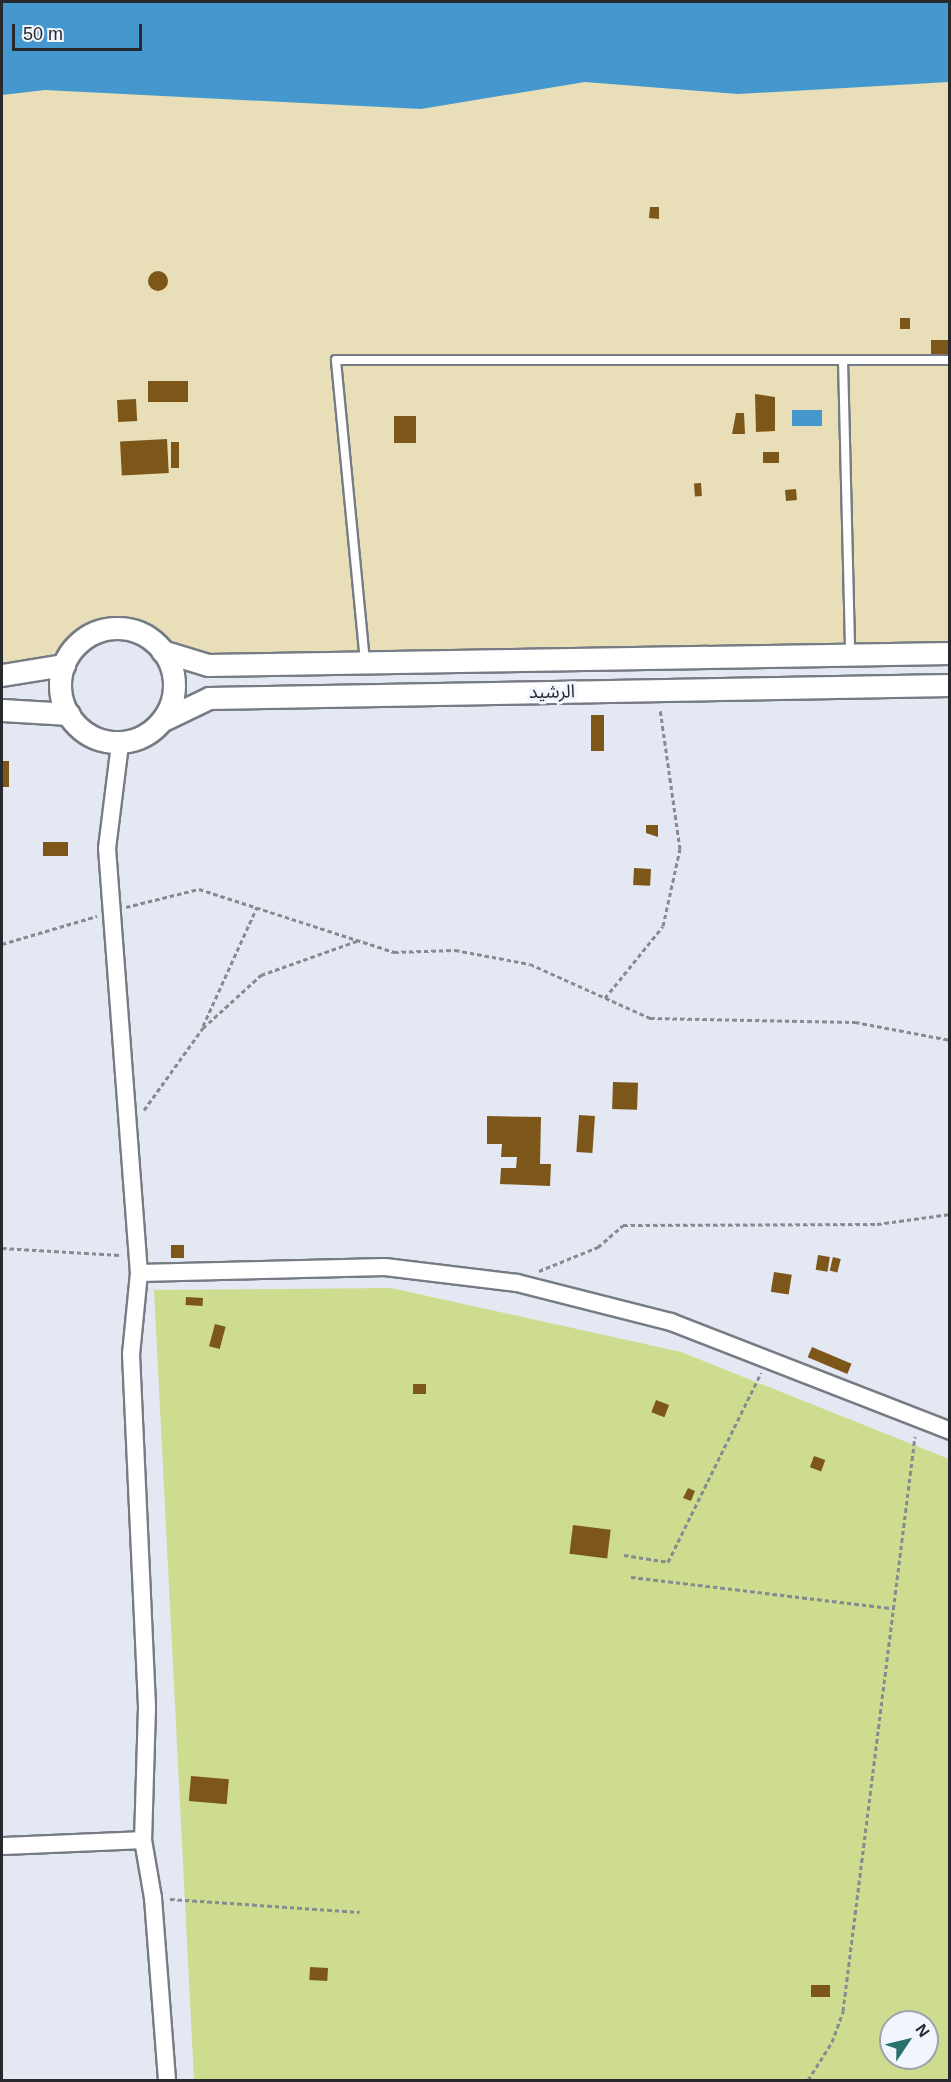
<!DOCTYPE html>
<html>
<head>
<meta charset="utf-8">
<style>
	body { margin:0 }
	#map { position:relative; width:951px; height:2082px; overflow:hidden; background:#e3e8f2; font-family:Arial,"Noto Sans Arabic",sans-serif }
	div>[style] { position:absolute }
	.green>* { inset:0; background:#cedc8f }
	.sand>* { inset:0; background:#e8dfb9 }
	.water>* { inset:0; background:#4598ce; transform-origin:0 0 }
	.building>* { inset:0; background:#7d5719; transform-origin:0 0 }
	.round { border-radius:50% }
	.path>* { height:3px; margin-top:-1.5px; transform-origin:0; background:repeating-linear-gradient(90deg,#878a91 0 4.5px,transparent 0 7.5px) }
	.roads { filter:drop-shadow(2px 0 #777c84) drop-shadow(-2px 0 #777c84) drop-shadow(0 2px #777c84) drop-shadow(0 -2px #777c84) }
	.service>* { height:8px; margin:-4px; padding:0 4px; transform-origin:4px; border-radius:4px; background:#fff }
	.minor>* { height:16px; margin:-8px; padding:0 8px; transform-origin:8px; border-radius:8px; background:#fff }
	.tertiary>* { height:21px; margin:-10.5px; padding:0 10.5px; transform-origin:10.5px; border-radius:10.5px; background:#fff }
	.tertiary>.ring { margin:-10.5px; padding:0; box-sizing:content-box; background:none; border:21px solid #fff; border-radius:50% }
	span { translate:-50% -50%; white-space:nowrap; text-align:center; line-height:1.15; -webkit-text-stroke:6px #f1f5fd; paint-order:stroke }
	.street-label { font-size:18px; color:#27292d }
	.frame { position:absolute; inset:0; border:3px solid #27292d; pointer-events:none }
	.north { position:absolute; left:879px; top:2010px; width:60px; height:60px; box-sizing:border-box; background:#f1f5fd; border:2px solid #a0a3aa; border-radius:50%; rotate:55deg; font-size:16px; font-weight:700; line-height:24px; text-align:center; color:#27292d }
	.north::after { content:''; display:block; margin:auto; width:21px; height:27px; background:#29726c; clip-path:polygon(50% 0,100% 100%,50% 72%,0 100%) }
	.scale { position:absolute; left:12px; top:24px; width:130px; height:27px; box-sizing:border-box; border:3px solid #27292d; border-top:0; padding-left:8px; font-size:18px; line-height:21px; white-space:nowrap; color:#27292d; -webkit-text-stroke:4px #f1f5fd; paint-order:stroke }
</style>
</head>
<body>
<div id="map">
	<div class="green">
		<div style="clip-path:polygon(evenodd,391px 1288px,681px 1352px,949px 1459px,949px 2080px,194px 2080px,154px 1290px,391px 1288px,891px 2022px,927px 2022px,927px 2058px,891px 2058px,891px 2022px)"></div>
	</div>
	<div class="sand">
		<div style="clip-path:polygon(282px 2px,949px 2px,949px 647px,209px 658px,151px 630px,108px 621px,34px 664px,2px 666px,2px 6px)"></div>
	</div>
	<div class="water">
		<div style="clip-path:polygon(2px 2px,949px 2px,949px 82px,738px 94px,585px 82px,421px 109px,45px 90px,2px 95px)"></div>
		<div style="left:822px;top:410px;width:16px;height:30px;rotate:90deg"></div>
	</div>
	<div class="building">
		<div style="clip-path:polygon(650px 207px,659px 207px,659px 219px,649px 218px)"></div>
		<div class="round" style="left:148px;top:271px;width:20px;height:20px"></div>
		<div style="left:900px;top:318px;width:10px;height:11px"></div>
		<div style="left:931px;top:340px;width:19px;height:15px"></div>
		<div style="left:148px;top:381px;width:40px;height:21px"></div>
		<div style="clip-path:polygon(755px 394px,775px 397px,775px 431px,756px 432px)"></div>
		<div style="left:136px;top:399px;width:22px;height:19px;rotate:87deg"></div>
		<div style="clip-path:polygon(736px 413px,744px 413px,745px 434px,732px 434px)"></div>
		<div style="left:394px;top:416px;width:22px;height:27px"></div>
		<div style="left:167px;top:439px;width:34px;height:47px;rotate:87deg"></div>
		<div style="left:171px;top:442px;width:8px;height:26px"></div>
		<div style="left:763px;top:452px;width:16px;height:11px"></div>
		<div style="left:701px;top:483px;width:13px;height:7px;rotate:86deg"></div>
		<div style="left:796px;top:489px;width:11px;height:11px;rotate:85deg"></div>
		<div style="left:591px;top:715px;width:13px;height:36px"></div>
		<div style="left:2px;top:761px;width:7px;height:26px"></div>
		<div style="clip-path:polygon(646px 825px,658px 825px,658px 837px,646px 833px)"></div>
		<div style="left:43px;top:842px;width:25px;height:14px"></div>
		<div style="left:634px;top:868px;width:17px;height:17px;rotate:3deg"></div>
		<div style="left:613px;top:1082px;width:25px;height:27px;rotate:2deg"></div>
		<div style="left:579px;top:1115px;width:16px;height:37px;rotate:4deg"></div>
		<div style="clip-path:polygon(487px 1116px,541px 1117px,540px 1164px,551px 1164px,550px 1186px,500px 1184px,501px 1168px,516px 1168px,517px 1157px,501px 1157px,502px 1144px,487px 1144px)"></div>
		<div style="left:171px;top:1245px;width:13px;height:13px"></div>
		<div style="left:818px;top:1255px;width:12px;height:15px;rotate:9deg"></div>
		<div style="left:833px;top:1257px;width:8px;height:14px;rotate:14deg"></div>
		<div style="left:774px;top:1272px;width:18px;height:20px;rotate:9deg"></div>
		<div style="left:186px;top:1297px;width:17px;height:8px;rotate:3deg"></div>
		<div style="left:215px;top:1324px;width:11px;height:23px;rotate:15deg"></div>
		<div style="left:812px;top:1347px;width:43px;height:11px;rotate:23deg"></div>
		<div style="left:426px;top:1384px;width:10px;height:13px;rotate:90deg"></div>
		<div style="left:656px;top:1400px;width:14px;height:13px;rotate:21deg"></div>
		<div style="left:814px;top:1456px;width:12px;height:12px;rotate:20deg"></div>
		<div style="clip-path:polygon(688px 1488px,695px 1491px,691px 1501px,683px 1498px)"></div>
		<div style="left:573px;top:1525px;width:38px;height:29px;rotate:7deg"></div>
		<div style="left:191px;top:1776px;width:38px;height:25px;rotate:5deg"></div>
		<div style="left:310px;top:1967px;width:18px;height:13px;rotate:3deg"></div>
		<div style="left:830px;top:1985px;width:12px;height:19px;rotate:90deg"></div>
	</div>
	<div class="path">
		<div style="left:126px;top:907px;width:75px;rotate:-13.9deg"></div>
		<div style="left:199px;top:889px;width:205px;rotate:17.9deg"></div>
		<div style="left:394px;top:952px;width:61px;rotate:-1.9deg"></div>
		<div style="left:455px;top:950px;width:76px;rotate:10.6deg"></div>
		<div style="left:530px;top:964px;width:132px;rotate:24.2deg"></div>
		<div style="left:650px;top:1018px;width:205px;rotate:1.1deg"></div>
		<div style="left:855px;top:1022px;width:97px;rotate:10.7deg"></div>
		<div style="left:2px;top:944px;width:99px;rotate:-16.4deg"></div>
		<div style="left:605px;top:998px;width:92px;rotate:-51.1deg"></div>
		<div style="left:663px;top:926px;width:79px;rotate:-77.6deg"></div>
		<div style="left:680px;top:849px;width:142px;rotate:-98.1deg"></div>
		<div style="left:203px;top:1026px;width:131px;rotate:-65.6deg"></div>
		<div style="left:144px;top:1110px;width:101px;rotate:-54.3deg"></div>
		<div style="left:203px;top:1028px;width:79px;rotate:-42.4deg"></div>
		<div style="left:261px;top:975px;width:102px;rotate:-19.5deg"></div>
		<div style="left:2px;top:1248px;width:118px;rotate:3.4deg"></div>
		<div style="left:539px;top:1271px;width:64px;rotate:-22.1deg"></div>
		<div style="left:598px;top:1247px;width:33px;rotate:-41deg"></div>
		<div style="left:623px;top:1225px;width:254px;rotate:-0.2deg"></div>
		<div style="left:877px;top:1224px;width:74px;rotate:-7.8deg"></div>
		<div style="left:624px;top:1555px;width:45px;rotate:9deg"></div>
		<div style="left:668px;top:1562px;width:211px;rotate:-63.8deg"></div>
		<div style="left:631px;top:1577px;width:263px;rotate:6.8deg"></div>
		<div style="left:170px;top:1899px;width:190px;rotate:3.9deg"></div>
		<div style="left:808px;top:2080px;width:45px;rotate:-57.7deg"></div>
		<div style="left:832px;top:2042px;width:33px;rotate:-70deg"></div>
		<div style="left:843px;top:2011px;width:579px;rotate:-82.86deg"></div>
	</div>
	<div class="roads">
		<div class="service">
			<div style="left:843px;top:360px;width:294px;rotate:88.6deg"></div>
			<div style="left:365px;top:662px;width:303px;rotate:-95.5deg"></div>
			<div style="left:336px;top:360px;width:614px"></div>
		</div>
		<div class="minor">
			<div style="left:120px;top:744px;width:105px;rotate:97.1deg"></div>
			<div style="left:107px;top:848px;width:426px;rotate:85.7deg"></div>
			<div style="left:139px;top:1273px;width:81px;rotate:95.6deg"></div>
			<div style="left:131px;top:1354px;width:353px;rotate:87.4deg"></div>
			<div style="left:147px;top:1707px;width:133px;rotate:91.7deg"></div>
			<div style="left:143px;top:1840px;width:59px;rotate:80.2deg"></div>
			<div style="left:153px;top:1898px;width:183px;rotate:85.6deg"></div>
			<div style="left:139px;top:1273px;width:246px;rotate:-1.4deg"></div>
			<div style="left:385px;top:1267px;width:133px;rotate:6.9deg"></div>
			<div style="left:517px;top:1283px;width:159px;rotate:14.2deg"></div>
			<div style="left:671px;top:1322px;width:300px;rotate:21.3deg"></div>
			<div style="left:2px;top:1846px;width:141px;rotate:-2.4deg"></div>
		</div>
		<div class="tertiary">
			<div class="ring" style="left:60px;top:628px;width:93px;height:93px"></div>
			<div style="left:162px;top:651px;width:48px;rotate:16.9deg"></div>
			<div style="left:208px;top:665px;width:742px;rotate:-0.93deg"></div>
			<div style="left:2px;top:675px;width:63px;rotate:-9.2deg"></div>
			<div style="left:2px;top:710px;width:67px;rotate:3.4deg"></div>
			<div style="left:161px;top:721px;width:53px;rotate:-25.6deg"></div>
			<div style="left:209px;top:698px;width:741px;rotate:-1.01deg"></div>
		</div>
	</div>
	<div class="street-label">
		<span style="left:552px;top:692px;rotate:-1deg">الرشيد</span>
	</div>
	<div class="frame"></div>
	<div class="north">N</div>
	<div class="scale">50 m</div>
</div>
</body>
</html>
